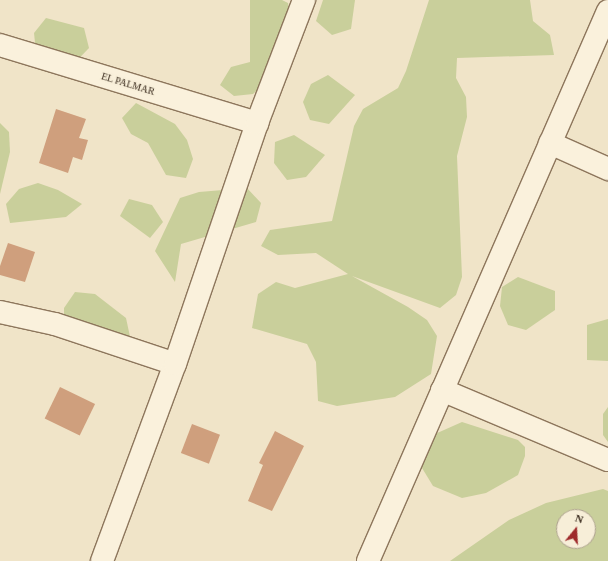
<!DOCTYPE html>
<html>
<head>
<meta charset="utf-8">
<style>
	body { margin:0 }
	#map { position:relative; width:608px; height:561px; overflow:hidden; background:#f0e4c8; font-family:"Times New Roman",serif }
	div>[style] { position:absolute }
	.green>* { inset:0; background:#c9cf9b }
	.building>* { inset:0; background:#cf9f7d; transform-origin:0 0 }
	.roads { filter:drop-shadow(1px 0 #8d765c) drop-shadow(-1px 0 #8d765c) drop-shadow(0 1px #8d765c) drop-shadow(0 -1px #8d765c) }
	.street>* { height:22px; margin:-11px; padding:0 11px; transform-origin:11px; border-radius:11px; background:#faf1dc }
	span { translate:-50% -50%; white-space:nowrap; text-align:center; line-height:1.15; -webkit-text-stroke:3px #f7eed8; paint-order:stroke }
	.street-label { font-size:10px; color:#3d2e20 }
	.north { position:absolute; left:556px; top:509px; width:40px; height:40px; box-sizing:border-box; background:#f7eed8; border:1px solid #ada18e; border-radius:50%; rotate:18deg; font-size:11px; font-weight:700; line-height:16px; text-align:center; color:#3d2e20 }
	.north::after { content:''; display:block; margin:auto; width:14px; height:18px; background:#9e2a2b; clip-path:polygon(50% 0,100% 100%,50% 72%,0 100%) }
</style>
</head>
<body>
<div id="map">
	<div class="green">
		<div style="clip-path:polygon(250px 0,282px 0,288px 3px,291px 22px,269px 79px,253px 94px,234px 96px,220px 85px,231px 67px,250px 62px)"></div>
		<div style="clip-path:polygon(323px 0,355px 0,351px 29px,332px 35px,316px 21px)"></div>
		<div style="clip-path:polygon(429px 0,530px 0,533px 21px,550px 35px,554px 55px,457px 58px,456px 78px,466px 97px,467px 117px,457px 156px,462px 277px,456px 295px,440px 308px,352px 276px,408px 307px,427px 320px,437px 336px,431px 374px,395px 397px,337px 406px,318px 401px,316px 362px,307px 344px,252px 328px,258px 294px,276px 282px,295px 288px,348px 274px,316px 253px,278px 255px,261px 246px,270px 230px,332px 221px,354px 126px,363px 109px,398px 88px,406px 71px)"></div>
		<div style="clip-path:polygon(46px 18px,84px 28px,89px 48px,63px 75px,36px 52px,34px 33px)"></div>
		<div style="clip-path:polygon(328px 75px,355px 95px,329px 124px,310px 120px,303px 102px,311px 84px)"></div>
		<div style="clip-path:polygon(136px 103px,175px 124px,187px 140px,193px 159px,186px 178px,166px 175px,148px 143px,131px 134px,122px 118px)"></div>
		<div style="clip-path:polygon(0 123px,9px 132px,10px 152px,0 194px)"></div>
		<div style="clip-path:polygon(294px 135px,325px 155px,306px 177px,287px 180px,274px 163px,275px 142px)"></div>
		<div style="clip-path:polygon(38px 183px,58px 190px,82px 204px,66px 217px,10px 223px,6px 204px,19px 189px)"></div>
		<div style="clip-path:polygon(247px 188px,261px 203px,256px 222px,181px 244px,175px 282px,155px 251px,180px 198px,199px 192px)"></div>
		<div style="clip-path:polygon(129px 199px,152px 205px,163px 222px,150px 238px,120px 216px)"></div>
		<div style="clip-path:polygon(518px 277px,555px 291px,555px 310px,526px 330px,508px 325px,500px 306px,502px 287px)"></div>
		<div style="clip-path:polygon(75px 292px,95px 294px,126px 318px,132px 346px,64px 317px,64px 308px)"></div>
		<div style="clip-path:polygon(608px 319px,608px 361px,587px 360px,587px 325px)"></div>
		<div style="clip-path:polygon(608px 407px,608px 442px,603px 435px,603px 414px)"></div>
		<div style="clip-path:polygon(462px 422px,518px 440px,525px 447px,525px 456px,518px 475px,486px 493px,462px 498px,433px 486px,422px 468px,426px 438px)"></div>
		<div style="clip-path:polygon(evenodd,603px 489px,608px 491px,608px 561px,450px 561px,509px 520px,546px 503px,603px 489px,564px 517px,588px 517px,588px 541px,564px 541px,564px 517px)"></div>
	</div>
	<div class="building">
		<div style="clip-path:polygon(56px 109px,86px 119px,79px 138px,88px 140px,82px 160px,73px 157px,68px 173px,39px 163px)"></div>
		<div style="clip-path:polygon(8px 243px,35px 252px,25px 282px,0 275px,0 266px)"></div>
		<div style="left:60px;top:387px;width:39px;height:35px;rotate:26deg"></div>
		<div style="left:192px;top:424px;width:30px;height:31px;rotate:21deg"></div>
		<div style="clip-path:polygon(275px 431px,304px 446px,272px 511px,248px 501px,263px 465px,259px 463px)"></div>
	</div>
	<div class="roads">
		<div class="street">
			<div style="left:0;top:45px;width:269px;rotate:16.9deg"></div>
			<div style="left:550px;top:143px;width:64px;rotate:24.1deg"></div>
			<div style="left:0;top:312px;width:56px;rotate:12.3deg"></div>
			<div style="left:55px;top:324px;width:126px;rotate:18.4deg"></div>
			<div style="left:442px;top:390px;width:180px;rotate:22.9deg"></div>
			<div style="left:102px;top:561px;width:210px;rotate:-69.7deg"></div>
			<div style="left:175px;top:364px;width:255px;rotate:-71.2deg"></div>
			<div style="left:257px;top:123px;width:132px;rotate:-69.1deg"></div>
			<div style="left:368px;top:561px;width:600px;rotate:-66.43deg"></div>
		</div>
	</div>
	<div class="street-label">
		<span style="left:128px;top:84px;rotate:17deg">EL PALMAR</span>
	</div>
	<div class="north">N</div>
</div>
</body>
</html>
